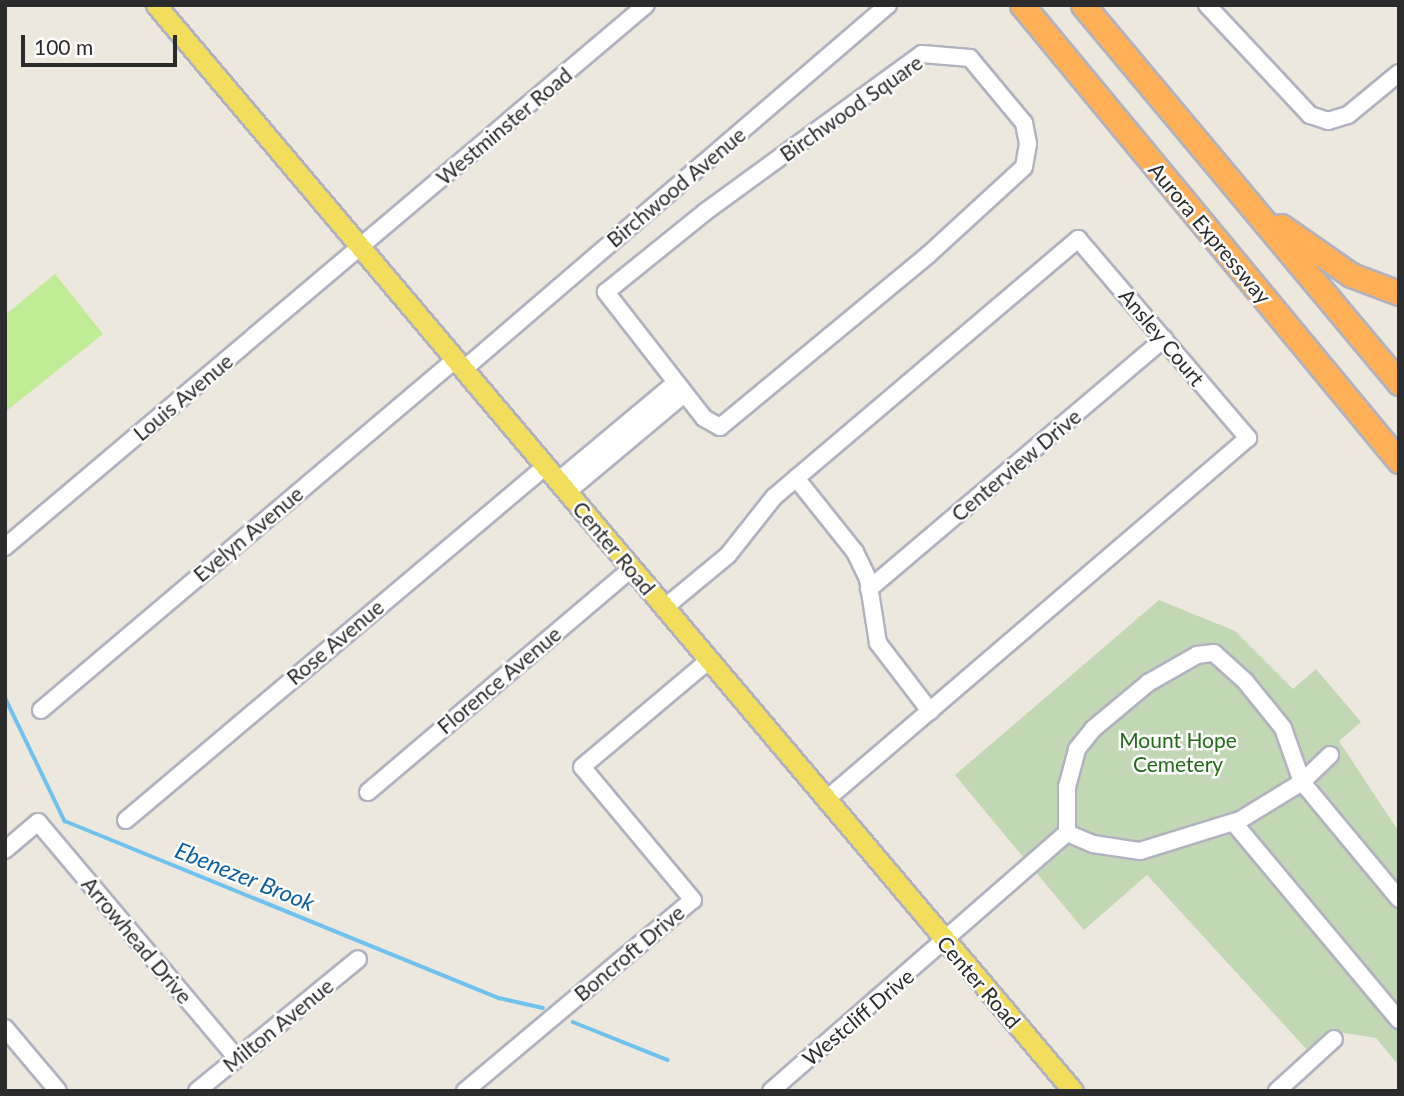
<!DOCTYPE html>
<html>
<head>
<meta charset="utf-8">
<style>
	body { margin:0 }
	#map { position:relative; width:1404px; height:1096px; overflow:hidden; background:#ede8dd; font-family:Lato,sans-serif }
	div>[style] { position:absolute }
	.cemetery>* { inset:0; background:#c2d7b4 }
	.pitch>* { inset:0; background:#bfec94 }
	.stream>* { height:3.5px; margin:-1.75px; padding:0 1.75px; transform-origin:1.75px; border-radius:1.75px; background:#6fc2f0 }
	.roads { filter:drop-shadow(2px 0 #b1b2bf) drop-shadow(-2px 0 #b1b2bf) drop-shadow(0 2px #b1b2bf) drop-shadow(0 -2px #b1b2bf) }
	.minor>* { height:16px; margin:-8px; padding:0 8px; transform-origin:8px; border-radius:8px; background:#fff }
	.major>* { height:19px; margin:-9.5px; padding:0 9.5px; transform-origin:9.5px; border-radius:9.5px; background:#f3dd5c }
	.highway>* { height:23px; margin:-11.5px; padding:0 11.5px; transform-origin:11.5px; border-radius:11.5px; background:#ffaf56 }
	span { translate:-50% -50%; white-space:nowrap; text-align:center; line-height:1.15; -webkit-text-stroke:5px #fff; paint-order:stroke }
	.street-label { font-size:21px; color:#2b2b2b }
	.park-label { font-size:21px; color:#236a19 }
	.water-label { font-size:23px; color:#0b5f9f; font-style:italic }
	.frame { position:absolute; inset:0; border:7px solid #2b2b2b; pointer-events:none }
	.scale { position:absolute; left:21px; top:35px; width:156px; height:32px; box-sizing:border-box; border:4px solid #2b2b2b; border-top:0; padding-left:9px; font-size:21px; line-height:24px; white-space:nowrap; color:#2b2b2b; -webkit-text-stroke:5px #fff; paint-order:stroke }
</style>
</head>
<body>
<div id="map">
	<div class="cemetery">
		<div style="clip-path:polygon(1159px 600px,1235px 631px,1293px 689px,1316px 669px,1361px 722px,1339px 741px,1399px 832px,1399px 1066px,1376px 1038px,1332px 1031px,1309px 1052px,1147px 875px,1084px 930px,955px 775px)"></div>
	</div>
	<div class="pitch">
		<div style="clip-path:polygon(55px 274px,103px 334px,5px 412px,5px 315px)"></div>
	</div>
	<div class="stream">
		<div style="left:5px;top:697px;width:138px;rotate:64.2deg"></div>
		<div style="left:65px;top:821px;width:469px;rotate:22.2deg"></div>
		<div style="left:499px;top:998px;width:45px;rotate:12.8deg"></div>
		<div style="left:573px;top:1022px;width:102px;rotate:21.8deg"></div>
	</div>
	<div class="roads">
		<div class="minor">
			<div style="left:1207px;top:5px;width:151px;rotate:46.9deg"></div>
			<div style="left:1310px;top:115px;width:19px;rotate:18deg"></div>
			<div style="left:1328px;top:121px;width:21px;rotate:-17deg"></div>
			<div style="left:1348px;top:115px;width:66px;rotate:-39.5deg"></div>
			<div style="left:922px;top:54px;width:48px;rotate:4.8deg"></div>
			<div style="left:970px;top:58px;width:85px;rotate:50.3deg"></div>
			<div style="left:1024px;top:123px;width:21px;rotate:79deg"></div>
			<div style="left:1028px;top:144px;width:23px;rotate:100deg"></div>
			<div style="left:1024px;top:167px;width:130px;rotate:137.5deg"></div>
			<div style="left:928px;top:255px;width:270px;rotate:140.4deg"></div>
			<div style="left:720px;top:427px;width:18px;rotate:-151deg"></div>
			<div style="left:704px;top:418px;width:160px;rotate:-127.9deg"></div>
			<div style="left:606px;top:292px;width:127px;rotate:-38.9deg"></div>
			<div style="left:705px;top:212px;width:268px;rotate:-36.1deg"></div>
			<div style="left:464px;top:369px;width:559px;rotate:-40.65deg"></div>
			<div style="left:796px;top:478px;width:95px;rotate:51.4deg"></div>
			<div style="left:855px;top:552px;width:30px;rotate:64deg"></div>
			<div style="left:868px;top:579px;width:65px;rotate:81.1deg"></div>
			<div style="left:878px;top:643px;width:86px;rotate:52.6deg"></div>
			<div style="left:558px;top:481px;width:151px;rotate:-39.9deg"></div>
			<div style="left:567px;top:492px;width:151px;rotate:-39.9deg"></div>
			<div style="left:5px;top:547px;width:839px;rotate:-40.22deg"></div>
			<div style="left:869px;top:589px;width:387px;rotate:-40.3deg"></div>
			<div style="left:664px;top:608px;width:83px;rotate:-39.6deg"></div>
			<div style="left:728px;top:555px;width:74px;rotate:-51.6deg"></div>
			<div style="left:774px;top:497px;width:399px;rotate:-40.3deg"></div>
			<div style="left:1078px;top:239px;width:262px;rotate:49.5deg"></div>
			<div style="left:1248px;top:438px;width:553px;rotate:139.4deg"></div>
			<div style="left:41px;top:710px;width:544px;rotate:-40.22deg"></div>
			<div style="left:368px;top:792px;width:345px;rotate:-40.3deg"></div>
			<div style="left:126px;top:820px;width:549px;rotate:-40.13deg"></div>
			<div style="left:1234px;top:823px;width:257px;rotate:50.1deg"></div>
			<div style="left:1067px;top:833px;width:46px;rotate:-90deg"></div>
			<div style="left:1067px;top:787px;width:39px;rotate:-75deg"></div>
			<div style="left:1077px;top:749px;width:26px;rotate:-51deg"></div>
			<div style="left:1093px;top:729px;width:72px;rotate:-39.9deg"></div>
			<div style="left:1148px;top:683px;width:56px;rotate:-29.7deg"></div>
			<div style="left:1197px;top:655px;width:17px;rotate:-7deg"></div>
			<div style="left:1214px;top:653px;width:42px;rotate:42.1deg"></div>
			<div style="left:1245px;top:681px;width:60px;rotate:51deg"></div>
			<div style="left:1283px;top:728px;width:57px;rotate:70.6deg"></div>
			<div style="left:1302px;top:782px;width:39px;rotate:-44deg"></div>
			<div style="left:5px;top:850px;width:43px;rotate:-40.3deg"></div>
			<div style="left:38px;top:822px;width:309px;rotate:49.9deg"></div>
			<div style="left:5px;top:1028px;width:82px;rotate:49.9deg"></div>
			<div style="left:197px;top:1091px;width:208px;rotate:-39.3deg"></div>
			<div style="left:465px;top:1091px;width:297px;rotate:-40deg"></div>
			<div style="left:693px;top:900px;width:173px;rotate:-129.8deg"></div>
			<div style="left:582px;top:767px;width:166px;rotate:-40.1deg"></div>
			<div style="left:771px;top:1091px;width:393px;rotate:-41.1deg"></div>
			<div style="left:1067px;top:833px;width:28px;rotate:23deg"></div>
			<div style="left:1093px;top:844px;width:48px;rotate:8.5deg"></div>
			<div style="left:1140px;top:851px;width:105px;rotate:-17.2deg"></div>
			<div style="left:1240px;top:820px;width:73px;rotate:-31.5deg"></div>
			<div style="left:1302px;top:782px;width:152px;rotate:50.3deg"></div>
			<div style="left:1277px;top:1091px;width:77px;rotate:-42.4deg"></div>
		</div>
		<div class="major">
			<div style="left:156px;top:5px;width:1421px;rotate:49.82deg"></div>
		</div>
		<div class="highway">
			<div style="left:1022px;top:5px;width:592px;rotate:50.42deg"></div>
			<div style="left:1083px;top:5px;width:493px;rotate:50.1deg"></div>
			<div style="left:1281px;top:226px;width:85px;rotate:35deg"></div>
			<div style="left:1351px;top:275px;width:51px;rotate:20.6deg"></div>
		</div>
	</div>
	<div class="street-label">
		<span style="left:851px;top:108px;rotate:-35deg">Birchwood Square</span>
		<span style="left:504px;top:126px;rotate:-40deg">Westminster Road</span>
		<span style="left:676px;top:187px;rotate:-40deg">Birchwood Avenue</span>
		<span style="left:1210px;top:233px;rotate:50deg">Aurora Expressway</span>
		<span style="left:1162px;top:337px;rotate:50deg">Ansley Court</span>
		<span style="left:183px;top:397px;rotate:-40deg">Louis Avenue</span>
		<span style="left:1016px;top:465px;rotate:-40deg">Centerview Drive</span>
		<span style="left:248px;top:534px;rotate:-40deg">Evelyn Avenue</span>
		<span style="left:614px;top:548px;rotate:50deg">Center Road</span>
		<span style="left:335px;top:642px;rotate:-40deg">Rose Avenue</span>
		<span style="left:499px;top:680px;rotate:-40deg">Florence Avenue</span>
		<span style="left:137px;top:940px;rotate:50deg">Arrowhead Drive</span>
		<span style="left:629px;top:953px;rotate:-40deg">Boncroft Drive</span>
		<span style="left:979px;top:982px;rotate:49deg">Center Road</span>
		<span style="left:858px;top:1017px;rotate:-40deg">Westcliff Drive</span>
		<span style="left:278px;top:1025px;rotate:-39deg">Milton Avenue</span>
	</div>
	<div class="park-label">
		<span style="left:1178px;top:752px">Mount Hope<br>Cemetery</span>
	</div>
	<div class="water-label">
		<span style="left:245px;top:876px;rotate:22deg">Ebenezer Brook</span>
	</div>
	<div class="frame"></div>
	<div class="scale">100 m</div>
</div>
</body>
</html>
